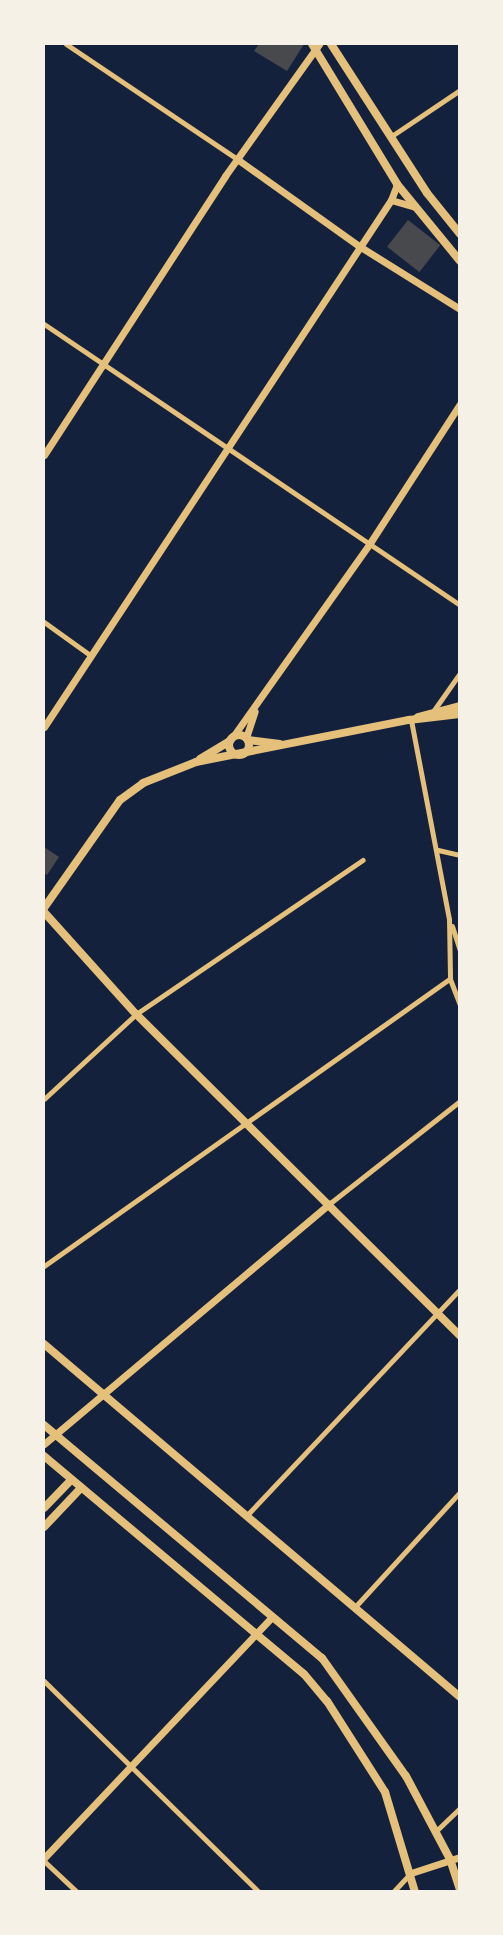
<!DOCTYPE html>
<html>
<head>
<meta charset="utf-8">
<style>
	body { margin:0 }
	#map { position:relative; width:503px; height:1935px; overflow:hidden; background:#14213d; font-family:"Titillium Web",sans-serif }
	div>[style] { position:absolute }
	.building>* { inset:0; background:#48494c; transform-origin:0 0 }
	.minor>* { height:5px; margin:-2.5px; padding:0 2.5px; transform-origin:2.5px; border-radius:2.5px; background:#e5c07b }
	.tertiary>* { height:7px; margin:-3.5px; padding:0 3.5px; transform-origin:3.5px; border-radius:3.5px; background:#e5c07b }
	.secondary>* { height:8px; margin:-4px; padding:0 4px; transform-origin:4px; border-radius:4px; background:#e5c07b }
	.secondary>.ring { margin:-4px; padding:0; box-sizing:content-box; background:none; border:8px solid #e5c07b; border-radius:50% }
	span { translate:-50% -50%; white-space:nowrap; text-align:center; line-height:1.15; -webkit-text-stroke:6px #f6f1e7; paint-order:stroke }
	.frame { position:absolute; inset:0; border:45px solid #f6f1e7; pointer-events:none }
</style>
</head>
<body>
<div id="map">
	<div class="building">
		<div style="clip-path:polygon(259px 44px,304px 44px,287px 71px,254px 51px)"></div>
		<div style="left:408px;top:220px;width:41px;height:34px;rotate:38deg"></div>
		<div style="clip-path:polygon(44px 847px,59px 857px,47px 875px,44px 873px)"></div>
	</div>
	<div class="minor">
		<div style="left:66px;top:44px;width:206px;rotate:33.9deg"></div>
		<div style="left:393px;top:135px;width:81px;rotate:-33.9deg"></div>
		<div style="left:44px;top:324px;width:502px;rotate:34.04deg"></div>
		<div style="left:44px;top:622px;width:57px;rotate:35.7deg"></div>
		<div style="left:434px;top:710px;width:45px;rotate:-54.9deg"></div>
		<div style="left:411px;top:720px;width:203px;rotate:79.2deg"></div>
		<div style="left:449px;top:919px;width:60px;rotate:89deg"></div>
		<div style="left:450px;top:979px;width:28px;rotate:69deg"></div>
		<div style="left:438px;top:850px;width:23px;rotate:13deg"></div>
		<div style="left:452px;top:926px;width:26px;rotate:72deg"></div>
		<div style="left:44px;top:1099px;width:125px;rotate:-42.7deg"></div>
		<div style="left:136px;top:1014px;width:274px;rotate:-34.2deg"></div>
		<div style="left:329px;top:1204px;width:167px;rotate:-38.2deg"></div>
		<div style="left:44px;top:1266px;width:497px;rotate:-35.3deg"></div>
		<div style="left:248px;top:1514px;width:309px;rotate:-46.7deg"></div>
		<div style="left:354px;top:1608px;width:157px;rotate:-47.6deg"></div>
		<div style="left:44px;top:1681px;width:301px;rotate:44.5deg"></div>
		<div style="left:435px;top:1832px;width:35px;rotate:-44deg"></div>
		<div style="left:44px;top:1861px;width:45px;rotate:43.2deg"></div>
		<div style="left:393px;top:1892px;width:25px;rotate:-47deg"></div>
	</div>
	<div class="tertiary">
		<div style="left:237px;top:159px;width:150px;rotate:35.5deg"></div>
		<div style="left:359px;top:246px;width:119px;rotate:32deg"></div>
		<div style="left:391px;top:200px;width:25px;rotate:16deg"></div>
		<div style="left:44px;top:455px;width:333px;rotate:-57deg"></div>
		<div style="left:225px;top:176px;width:162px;rotate:-54.5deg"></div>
		<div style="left:44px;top:727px;width:631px;rotate:-56.64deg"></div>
		<div style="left:391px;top:200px;width:17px;rotate:-69deg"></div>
		<div style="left:232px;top:738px;width:239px;rotate:-54.7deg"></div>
		<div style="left:370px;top:543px;width:166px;rotate:-57.1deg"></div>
		<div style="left:246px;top:738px;width:28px;rotate:-72deg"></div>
		<div style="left:44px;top:1444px;width:373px;rotate:-40.1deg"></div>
		<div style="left:44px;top:1858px;width:330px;rotate:-46.6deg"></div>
		<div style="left:411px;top:1873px;width:52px;rotate:-18.1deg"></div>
	</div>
	<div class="secondary">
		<div style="left:312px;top:44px;width:164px;rotate:58.7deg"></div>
		<div style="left:397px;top:184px;width:99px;rotate:50.7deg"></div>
		<div style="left:331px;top:44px;width:177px;rotate:57.2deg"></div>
		<div style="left:427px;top:193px;width:53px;rotate:51.2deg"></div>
		<div style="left:418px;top:717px;width:43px;rotate:-14.7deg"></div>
		<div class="ring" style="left:229px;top:735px;width:12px;height:12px"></div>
		<div style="left:248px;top:740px;width:32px;rotate:7deg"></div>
		<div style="left:200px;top:759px;width:35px;rotate:-31deg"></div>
		<div style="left:44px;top:908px;width:132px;rotate:-54.9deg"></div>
		<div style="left:120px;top:800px;width:29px;rotate:-36deg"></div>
		<div style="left:143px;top:783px;width:57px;rotate:-21.6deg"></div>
		<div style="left:196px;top:762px;width:217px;rotate:-11.2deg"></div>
		<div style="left:409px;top:720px;width:51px;rotate:-6.7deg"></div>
		<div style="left:44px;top:912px;width:137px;rotate:48deg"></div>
		<div style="left:136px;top:1014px;width:457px;rotate:44.8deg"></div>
		<div style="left:44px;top:1344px;width:546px;rotate:40.32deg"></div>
		<div style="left:44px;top:1425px;width:363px;rotate:40deg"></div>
		<div style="left:322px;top:1658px;width:145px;rotate:54.6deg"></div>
		<div style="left:406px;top:1776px;width:94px;rotate:62.1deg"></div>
		<div style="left:450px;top:1859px;width:32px;rotate:72deg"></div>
		<div style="left:44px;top:1456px;width:339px;rotate:40deg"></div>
		<div style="left:304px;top:1674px;width:35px;rotate:50deg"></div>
		<div style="left:327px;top:1701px;width:108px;rotate:57.5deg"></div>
		<div style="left:385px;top:1792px;width:104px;rotate:73.3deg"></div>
		<div style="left:44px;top:1508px;width:39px;rotate:-46deg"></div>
		<div style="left:44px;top:1527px;width:54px;rotate:-46.5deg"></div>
	</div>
	<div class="frame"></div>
</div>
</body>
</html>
